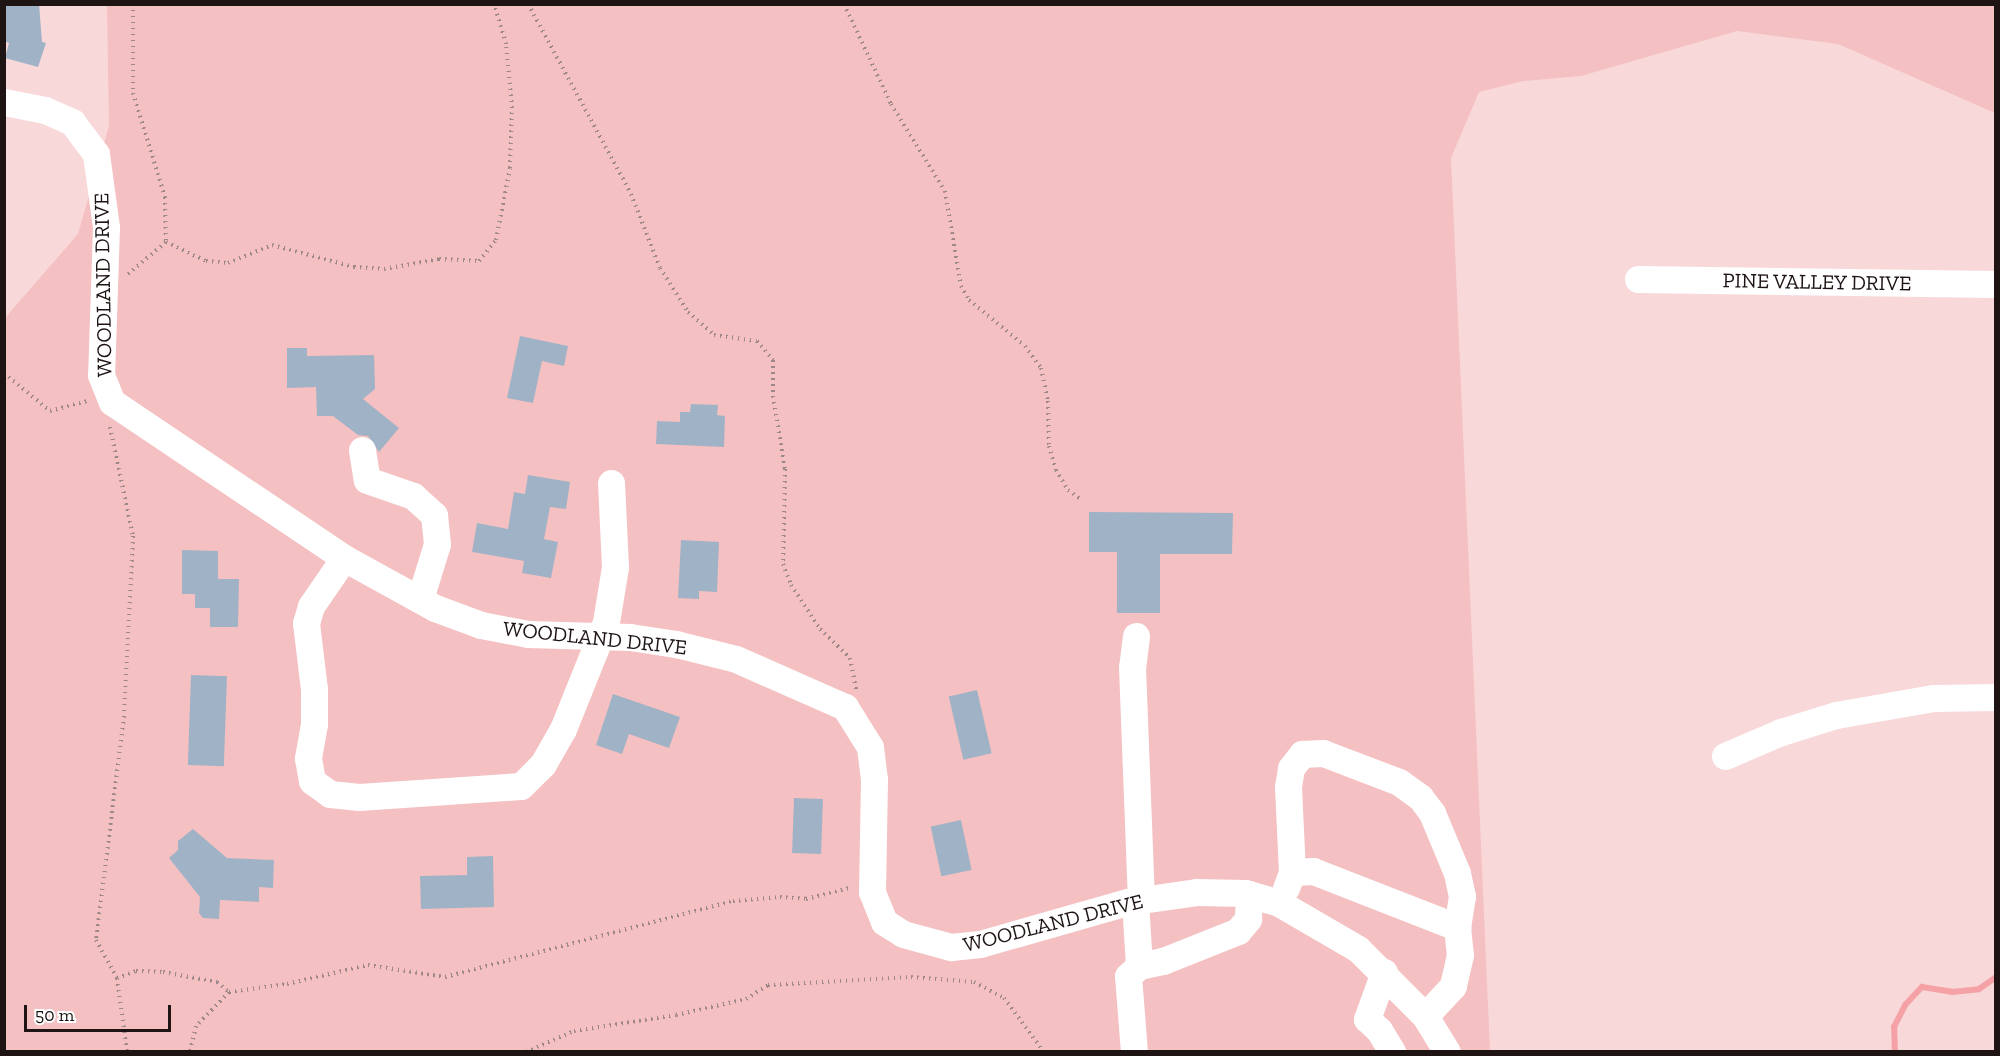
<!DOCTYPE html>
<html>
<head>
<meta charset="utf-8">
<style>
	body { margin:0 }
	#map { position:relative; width:2000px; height:1056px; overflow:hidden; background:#f8d8d9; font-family:"Zilla Slab",serif }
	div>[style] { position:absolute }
	.green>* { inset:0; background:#f5c0c1 }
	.stream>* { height:6px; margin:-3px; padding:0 3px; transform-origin:3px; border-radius:3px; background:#f5a2a6 }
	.building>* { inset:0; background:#a0b3c6; transform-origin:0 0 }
	.path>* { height:4px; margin-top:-2px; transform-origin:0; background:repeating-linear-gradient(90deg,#9e8788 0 1.5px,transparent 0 6px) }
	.minor>* { height:27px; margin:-13.5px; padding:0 13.5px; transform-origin:13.5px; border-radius:13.5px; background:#fff }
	span { translate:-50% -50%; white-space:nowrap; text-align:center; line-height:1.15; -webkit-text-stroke:4.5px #fff; paint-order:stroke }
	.street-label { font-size:21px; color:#1e1414 }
	.frame { position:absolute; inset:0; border:6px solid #1e1414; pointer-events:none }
	.scale { position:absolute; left:24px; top:1005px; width:147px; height:27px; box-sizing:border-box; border:3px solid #1e1414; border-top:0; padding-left:8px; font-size:18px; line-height:21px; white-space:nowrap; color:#1e1414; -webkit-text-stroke:4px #fff; paint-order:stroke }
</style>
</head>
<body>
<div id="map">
	<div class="green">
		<div style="clip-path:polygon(107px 5px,1995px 5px,1995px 113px,1838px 44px,1737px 31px,1581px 76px,1523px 81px,1479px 92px,1451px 158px,1490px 1051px,5px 1052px,5px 318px,78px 234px,109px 126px)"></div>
	</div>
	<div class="stream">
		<div style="left:1895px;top:1052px;width:25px;rotate:-92deg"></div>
		<div style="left:1894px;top:1027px;width:25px;rotate:-63deg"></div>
		<div style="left:1905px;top:1005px;width:25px;rotate:-47deg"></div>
		<div style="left:1922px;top:987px;width:30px;rotate:9deg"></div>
		<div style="left:1952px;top:992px;width:27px;rotate:-6deg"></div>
		<div style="left:1979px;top:989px;width:21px;rotate:-35deg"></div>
	</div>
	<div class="building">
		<div style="clip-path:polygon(4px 4px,39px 4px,42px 42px,46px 43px,38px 67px,5px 58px,9px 43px,4px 41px)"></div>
		<div style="clip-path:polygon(520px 336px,568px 346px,564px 366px,542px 361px,533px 403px,507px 398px)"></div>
		<div style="clip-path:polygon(287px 348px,307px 348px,307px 356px,374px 355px,375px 389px,363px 399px,399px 428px,379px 452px,368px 436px,358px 435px,333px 416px,317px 416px,316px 387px,287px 388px)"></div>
		<div style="clip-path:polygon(691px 404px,718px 405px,717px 415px,725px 416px,724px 447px,656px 444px,657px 421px,680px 422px,680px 412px,690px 412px)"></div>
		<div style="clip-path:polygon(528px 475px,570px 482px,566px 509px,550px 507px,544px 539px,558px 542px,551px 578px,522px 573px,524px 561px,472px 552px,477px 523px,508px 529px,514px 492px,525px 494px)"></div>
		<div style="clip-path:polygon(1089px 512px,1233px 513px,1232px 554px,1160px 554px,1160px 613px,1117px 613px,1117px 552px,1089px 552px)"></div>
		<div style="clip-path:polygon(681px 540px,719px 542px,717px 592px,699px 591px,699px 599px,678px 598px)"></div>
		<div style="clip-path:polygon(182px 550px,218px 551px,218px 579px,239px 579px,238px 627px,210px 627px,210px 608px,195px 608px,195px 594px,182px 594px)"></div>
		<div style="left:191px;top:675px;width:36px;height:90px;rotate:2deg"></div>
		<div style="left:977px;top:690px;width:65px;height:29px;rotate:77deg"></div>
		<div style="clip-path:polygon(613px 694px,680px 717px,669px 748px,629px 734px,622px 754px,596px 745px)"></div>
		<div style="left:794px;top:798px;width:29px;height:55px;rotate:2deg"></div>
		<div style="left:961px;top:820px;width:51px;height:31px;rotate:78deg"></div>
		<div style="clip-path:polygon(193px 829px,227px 858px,274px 860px,273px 888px,259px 887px,259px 902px,220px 900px,219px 919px,203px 918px,199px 913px,200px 897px,169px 858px,178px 850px,178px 841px)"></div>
		<div style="clip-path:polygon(493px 856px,494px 907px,421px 909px,420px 876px,467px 875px,467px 857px)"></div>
	</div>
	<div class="path">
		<div style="left:133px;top:4px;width:89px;rotate:90deg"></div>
		<div style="left:133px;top:93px;width:109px;rotate:72.9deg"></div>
		<div style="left:165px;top:197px;width:45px;rotate:88.7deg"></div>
		<div style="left:166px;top:242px;width:44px;rotate:25.4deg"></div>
		<div style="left:206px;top:261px;width:22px;rotate:5deg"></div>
		<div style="left:228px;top:263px;width:48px;rotate:-22.2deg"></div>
		<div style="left:272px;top:245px;width:85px;rotate:15deg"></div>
		<div style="left:354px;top:267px;width:30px;rotate:4deg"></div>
		<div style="left:384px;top:269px;width:56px;rotate:-10.3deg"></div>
		<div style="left:439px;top:259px;width:40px;rotate:2.9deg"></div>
		<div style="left:479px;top:261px;width:27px;rotate:-51deg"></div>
		<div style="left:496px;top:240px;width:73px;rotate:-79deg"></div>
		<div style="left:510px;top:168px;width:60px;rotate:-88.1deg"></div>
		<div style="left:512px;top:108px;width:64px;rotate:-95.4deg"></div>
		<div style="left:506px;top:44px;width:42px;rotate:-106.7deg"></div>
		<div style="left:528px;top:4px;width:216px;rotate:61.5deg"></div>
		<div style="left:631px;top:194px;width:79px;rotate:68.6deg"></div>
		<div style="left:660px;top:268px;width:52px;rotate:57.5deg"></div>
		<div style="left:688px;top:312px;width:35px;rotate:41deg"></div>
		<div style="left:714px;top:335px;width:43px;rotate:7.9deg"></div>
		<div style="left:757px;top:341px;width:25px;rotate:50deg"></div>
		<div style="left:773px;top:360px;width:36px;rotate:90deg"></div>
		<div style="left:773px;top:396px;width:74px;rotate:80.7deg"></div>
		<div style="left:785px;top:469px;width:95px;rotate:91.2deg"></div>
		<div style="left:783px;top:564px;width:22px;rotate:69deg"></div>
		<div style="left:791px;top:585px;width:53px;rotate:56.6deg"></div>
		<div style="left:820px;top:629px;width:42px;rotate:44deg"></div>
		<div style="left:850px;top:658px;width:32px;rotate:79deg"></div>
		<div style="left:844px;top:4px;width:110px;rotate:64.8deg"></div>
		<div style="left:891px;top:104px;width:102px;rotate:58.2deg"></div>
		<div style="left:945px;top:191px;width:96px;rotate:80.4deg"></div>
		<div style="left:961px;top:286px;width:16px;rotate:60deg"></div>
		<div style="left:969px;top:300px;width:72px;rotate:39.4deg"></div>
		<div style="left:1025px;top:346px;width:27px;rotate:54deg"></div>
		<div style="left:1041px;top:368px;width:34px;rotate:78deg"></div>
		<div style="left:1048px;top:401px;width:45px;rotate:88.7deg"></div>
		<div style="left:1049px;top:446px;width:25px;rotate:74deg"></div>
		<div style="left:1056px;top:470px;width:23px;rotate:59deg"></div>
		<div style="left:1068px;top:490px;width:17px;rotate:36deg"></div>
		<div style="left:128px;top:274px;width:50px;rotate:-40.1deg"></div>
		<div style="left:4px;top:373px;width:60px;rotate:39.6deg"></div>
		<div style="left:50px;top:411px;width:38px;rotate:-15deg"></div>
		<div style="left:110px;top:427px;width:111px;rotate:78.1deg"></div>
		<div style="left:133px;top:536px;width:180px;rotate:92.9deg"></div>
		<div style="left:124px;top:716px;width:226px;rotate:97.1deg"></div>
		<div style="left:96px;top:940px;width:43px;rotate:61.1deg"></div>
		<div style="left:117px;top:978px;width:75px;rotate:82.3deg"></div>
		<div style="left:117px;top:978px;width:20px;rotate:-20deg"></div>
		<div style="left:136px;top:971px;width:27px;rotate:2deg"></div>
		<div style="left:163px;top:972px;width:55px;rotate:10.5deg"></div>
		<div style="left:217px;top:982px;width:16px;rotate:40deg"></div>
		<div style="left:229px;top:992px;width:47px;rotate:134.1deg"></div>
		<div style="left:196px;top:1026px;width:27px;rotate:103deg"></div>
		<div style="left:229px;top:992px;width:59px;rotate:-7.9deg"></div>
		<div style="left:287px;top:984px;width:83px;rotate:-13.2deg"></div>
		<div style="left:368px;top:965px;width:78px;rotate:8.9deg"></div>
		<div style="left:445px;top:977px;width:298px;rotate:-14.8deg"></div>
		<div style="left:733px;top:901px;width:47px;rotate:-4.9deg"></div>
		<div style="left:780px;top:897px;width:26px;rotate:4deg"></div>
		<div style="left:806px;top:899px;width:44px;rotate:-14.3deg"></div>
		<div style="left:526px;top:1052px;width:52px;rotate:-23.6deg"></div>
		<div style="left:574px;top:1031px;width:103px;rotate:-8.9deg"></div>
		<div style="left:676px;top:1015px;width:72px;rotate:-12.9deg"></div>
		<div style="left:746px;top:999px;width:26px;rotate:-32deg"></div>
		<div style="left:768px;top:985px;width:143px;rotate:-3.2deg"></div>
		<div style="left:911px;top:977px;width:63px;rotate:4.5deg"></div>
		<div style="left:974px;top:982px;width:34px;rotate:28deg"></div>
		<div style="left:1004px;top:998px;width:67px;rotate:53.5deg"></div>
	</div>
	<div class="minor">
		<div style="left:4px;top:102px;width:42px;rotate:11deg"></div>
		<div style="left:45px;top:110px;width:30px;rotate:24deg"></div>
		<div style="left:72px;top:122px;width:40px;rotate:53deg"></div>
		<div style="left:96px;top:154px;width:74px;rotate:82.2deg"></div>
		<div style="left:106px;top:227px;width:148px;rotate:91.9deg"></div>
		<div style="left:101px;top:375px;width:29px;rotate:68deg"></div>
		<div style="left:112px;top:402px;width:280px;rotate:33.9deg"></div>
		<div style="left:344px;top:558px;width:104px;rotate:28.8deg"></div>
		<div style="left:435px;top:608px;width:49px;rotate:20.3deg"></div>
		<div style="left:481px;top:625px;width:48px;rotate:10.8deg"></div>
		<div style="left:528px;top:634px;width:102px;rotate:1.7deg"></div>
		<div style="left:630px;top:637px;width:47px;rotate:8.7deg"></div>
		<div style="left:676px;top:644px;width:62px;rotate:14deg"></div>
		<div style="left:736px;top:659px;width:119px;rotate:23.8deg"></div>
		<div style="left:845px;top:707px;width:47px;rotate:58deg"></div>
		<div style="left:870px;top:747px;width:32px;rotate:83deg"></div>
		<div style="left:874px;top:779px;width:113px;rotate:91deg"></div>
		<div style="left:872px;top:892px;width:32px;rotate:68deg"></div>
		<div style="left:884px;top:922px;width:22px;rotate:32deg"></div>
		<div style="left:903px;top:934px;width:50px;rotate:15.2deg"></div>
		<div style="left:951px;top:947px;width:29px;rotate:-6deg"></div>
		<div style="left:980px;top:944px;width:153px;rotate:-15.9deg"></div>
		<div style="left:1127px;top:902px;width:70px;rotate:-8.2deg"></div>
		<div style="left:1196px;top:892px;width:49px;rotate:1.2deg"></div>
		<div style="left:1245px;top:893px;width:35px;rotate:16deg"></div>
		<div style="left:1279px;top:903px;width:91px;rotate:30.2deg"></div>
		<div style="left:1358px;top:949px;width:95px;rotate:45deg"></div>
		<div style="left:1425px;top:1016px;width:42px;rotate:58.6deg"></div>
		<div style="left:1638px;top:279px;width:358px;rotate:0.8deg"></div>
		<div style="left:362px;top:450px;width:30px;rotate:81deg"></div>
		<div style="left:367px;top:480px;width:49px;rotate:19.2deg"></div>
		<div style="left:413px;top:496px;width:28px;rotate:42deg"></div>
		<div style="left:434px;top:515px;width:29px;rotate:84deg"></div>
		<div style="left:437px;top:544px;width:58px;rotate:107.2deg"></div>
		<div style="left:344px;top:558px;width:58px;rotate:124.5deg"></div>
		<div style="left:311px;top:606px;width:18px;rotate:106deg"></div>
		<div style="left:306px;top:623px;width:66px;rotate:83.1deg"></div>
		<div style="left:314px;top:689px;width:35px;rotate:90deg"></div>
		<div style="left:314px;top:724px;width:35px;rotate:100deg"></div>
		<div style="left:308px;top:758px;width:23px;rotate:80deg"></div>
		<div style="left:312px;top:781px;width:22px;rotate:36deg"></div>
		<div style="left:330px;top:794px;width:29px;rotate:6deg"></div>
		<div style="left:359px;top:797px;width:162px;rotate:-3.9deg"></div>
		<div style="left:521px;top:786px;width:31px;rotate:-45deg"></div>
		<div style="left:543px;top:764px;width:40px;rotate:-60.3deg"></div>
		<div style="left:563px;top:729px;width:115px;rotate:-68.1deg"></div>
		<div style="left:606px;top:622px;width:56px;rotate:-80.7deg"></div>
		<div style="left:615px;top:567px;width:84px;rotate:-92.7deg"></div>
		<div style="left:1136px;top:636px;width:31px;rotate:97deg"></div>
		<div style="left:1132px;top:667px;width:233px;rotate:87.8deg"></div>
		<div style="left:1725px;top:756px;width:61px;rotate:-23.2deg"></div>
		<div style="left:1781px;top:732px;width:58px;rotate:-17.2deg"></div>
		<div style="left:1836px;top:715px;width:98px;rotate:-9.9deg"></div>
		<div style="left:1933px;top:698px;width:63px;rotate:-0.9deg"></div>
		<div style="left:1292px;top:872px;width:85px;rotate:-92.7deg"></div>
		<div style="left:1288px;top:787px;width:19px;rotate:-81deg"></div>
		<div style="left:1291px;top:768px;width:18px;rotate:-52deg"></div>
		<div style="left:1302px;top:754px;width:21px;rotate:-3deg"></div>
		<div style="left:1323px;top:753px;width:81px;rotate:20.9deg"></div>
		<div style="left:1399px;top:782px;width:26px;rotate:36deg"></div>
		<div style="left:1420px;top:797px;width:20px;rotate:53deg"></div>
		<div style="left:1432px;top:813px;width:65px;rotate:67.4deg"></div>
		<div style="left:1457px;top:873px;width:24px;rotate:78deg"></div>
		<div style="left:1462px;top:896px;width:31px;rotate:99deg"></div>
		<div style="left:1286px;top:888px;width:17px;rotate:-69deg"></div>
		<div style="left:1292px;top:872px;width:21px;rotate:-3deg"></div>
		<div style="left:1313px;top:871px;width:155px;rotate:21.3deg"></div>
		<div style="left:1457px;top:927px;width:28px;rotate:84deg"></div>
		<div style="left:1460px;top:955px;width:32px;rotate:103deg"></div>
		<div style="left:1453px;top:986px;width:41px;rotate:133deg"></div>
		<div style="left:1135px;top:901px;width:65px;rotate:86.5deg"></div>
		<div style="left:1384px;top:972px;width:50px;rotate:109.9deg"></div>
		<div style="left:1367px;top:1019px;width:16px;rotate:43deg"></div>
		<div style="left:1379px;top:1030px;width:26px;rotate:59deg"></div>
		<div style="left:1134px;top:1052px;width:76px;rotate:-94.5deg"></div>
		<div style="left:1128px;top:976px;width:15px;rotate:-42deg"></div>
		<div style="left:1139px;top:966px;width:25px;rotate:-12deg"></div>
		<div style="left:1163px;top:961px;width:81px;rotate:-21.8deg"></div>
		<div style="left:1238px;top:931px;width:16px;rotate:-50deg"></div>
		<div style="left:1248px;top:919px;width:25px;rotate:-88deg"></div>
	</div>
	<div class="street-label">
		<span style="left:1817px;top:282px;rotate:1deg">PINE VALLEY DRIVE</span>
		<span style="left:103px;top:285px;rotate:-91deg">WOODLAND DRIVE</span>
		<span style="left:595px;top:638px;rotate:6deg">WOODLAND DRIVE</span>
		<span style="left:1053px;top:923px;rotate:-14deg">WOODLAND DRIVE</span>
	</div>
	<div class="frame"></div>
	<div class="scale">50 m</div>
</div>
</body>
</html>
